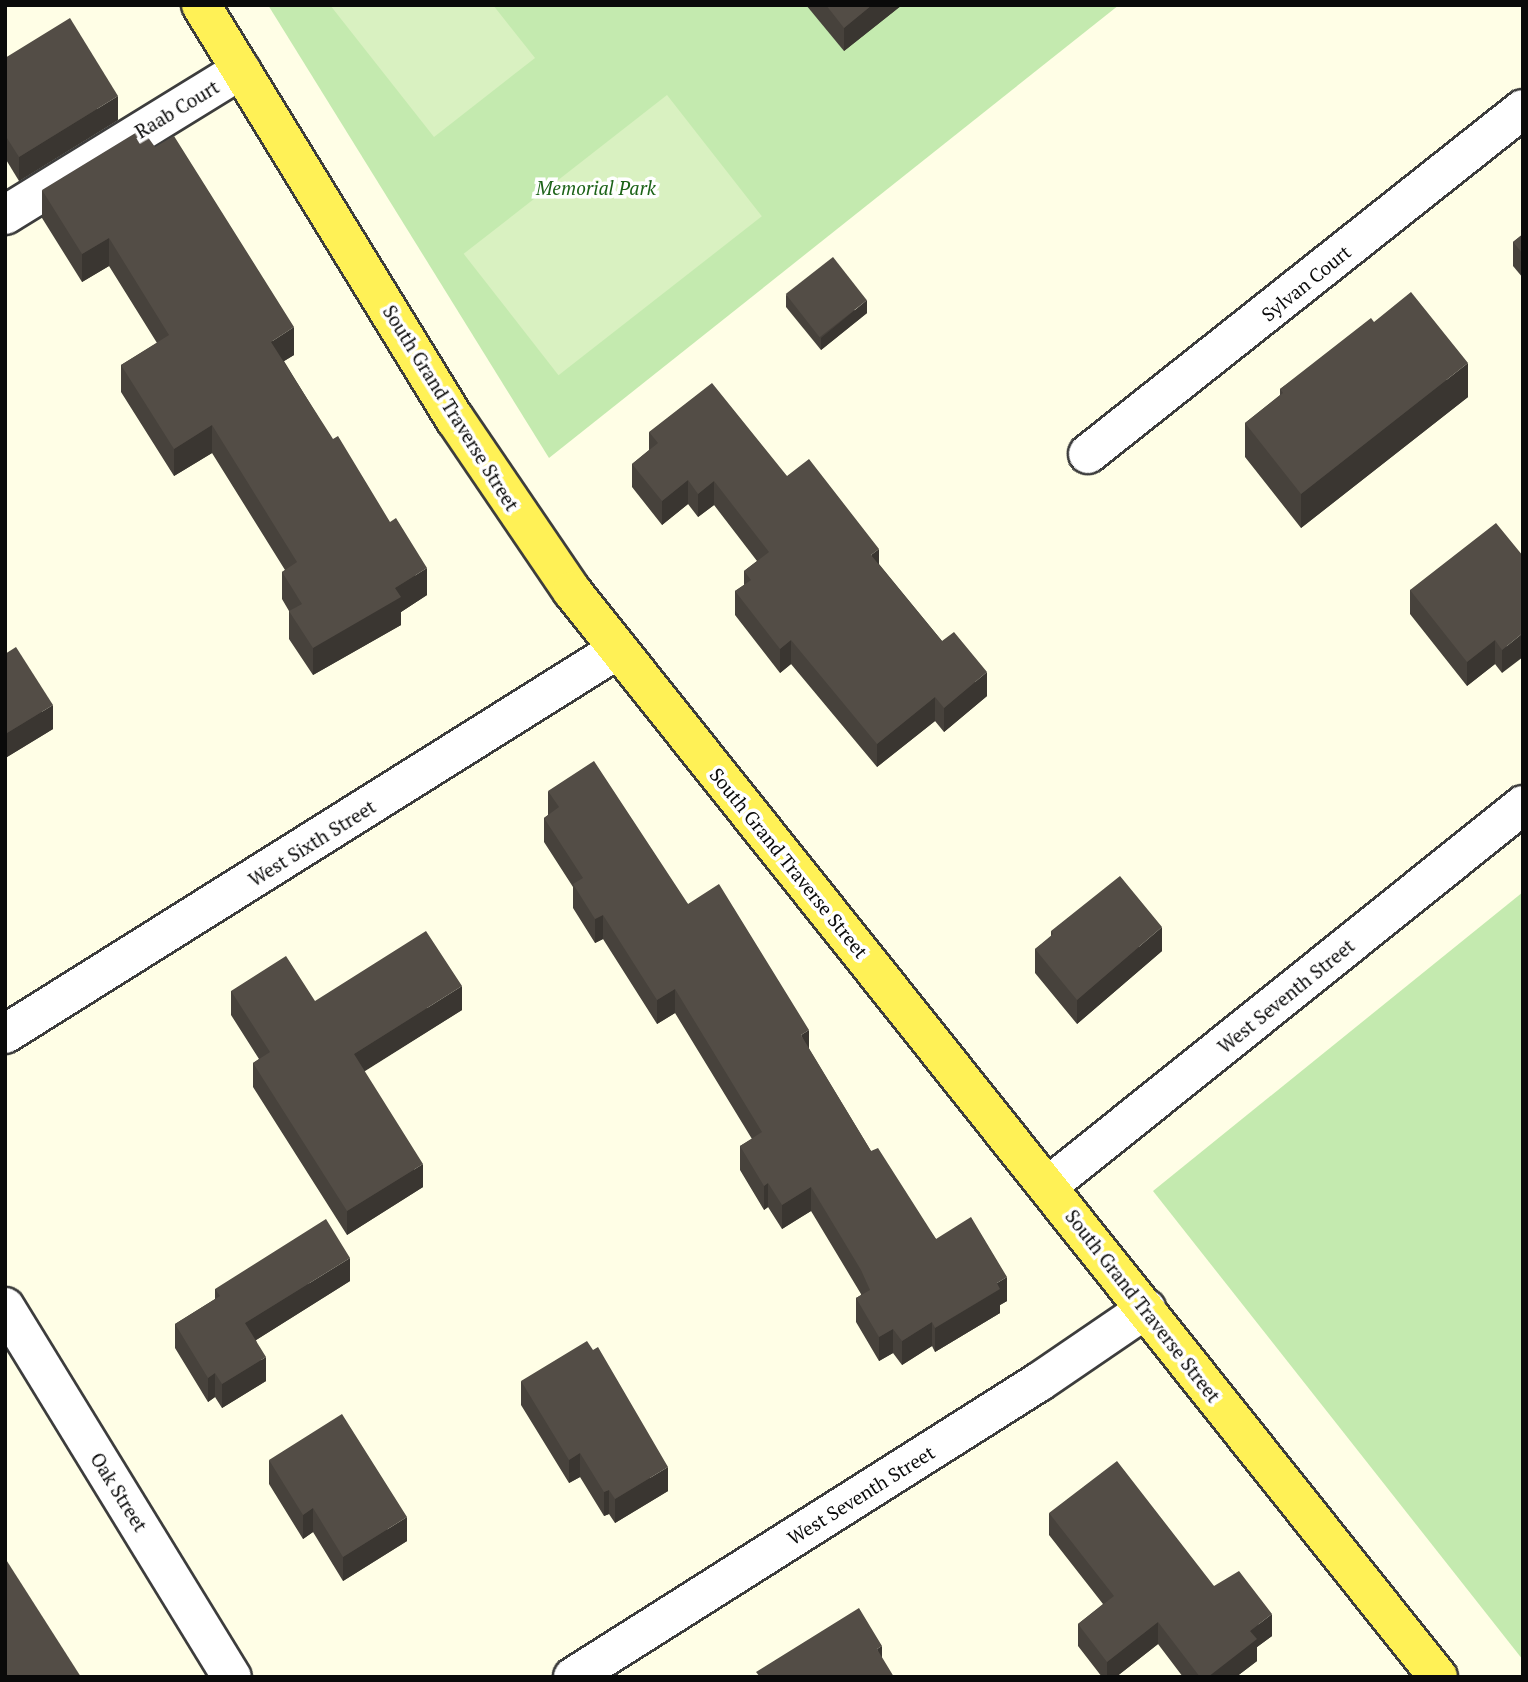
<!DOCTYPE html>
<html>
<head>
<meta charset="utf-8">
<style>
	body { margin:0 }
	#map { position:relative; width:1528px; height:1682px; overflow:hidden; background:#fffee6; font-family:"PT Serif",serif }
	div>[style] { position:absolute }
	.green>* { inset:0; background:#c4eaaf }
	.pitch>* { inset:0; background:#d9f1c1; transform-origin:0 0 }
	.roads { filter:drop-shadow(2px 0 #3d3d3d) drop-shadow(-2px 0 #3d3d3d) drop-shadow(0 2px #3d3d3d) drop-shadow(0 -2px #3d3d3d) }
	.minor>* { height:38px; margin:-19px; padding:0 19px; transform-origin:19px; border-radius:19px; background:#fff }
	.major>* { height:38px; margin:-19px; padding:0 19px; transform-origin:19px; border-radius:19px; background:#fff156 }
	.wall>* { inset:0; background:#47423c }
	.shaded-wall>* { inset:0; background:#3a3631 }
	.building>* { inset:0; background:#534d46; transform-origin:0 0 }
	span { translate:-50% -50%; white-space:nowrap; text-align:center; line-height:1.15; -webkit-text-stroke:7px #fff; paint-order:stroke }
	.street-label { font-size:19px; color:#0a0a0a }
	.park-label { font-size:19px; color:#1c6318; font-style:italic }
	.frame { position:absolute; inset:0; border:7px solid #0a0a0a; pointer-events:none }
</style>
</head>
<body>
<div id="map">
	<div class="green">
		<div style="clip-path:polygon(268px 5px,1119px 5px,549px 458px)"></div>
		<div style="clip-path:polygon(1523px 892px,1523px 1660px,1153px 1191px)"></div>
	</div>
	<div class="pitch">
		<div style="clip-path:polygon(330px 5px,493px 5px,535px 58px,434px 137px)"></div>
		<div style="left:667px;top:95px;width:154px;height:258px;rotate:52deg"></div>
	</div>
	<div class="roads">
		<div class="minor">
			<div style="left:5px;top:215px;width:277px;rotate:-31.6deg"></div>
			<div style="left:1088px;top:454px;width:555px;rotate:-38.42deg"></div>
			<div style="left:5px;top:1034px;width:722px;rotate:-32.11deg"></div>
			<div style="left:1048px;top:1186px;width:609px;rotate:-38.73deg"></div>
			<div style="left:5px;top:1307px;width:434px;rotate:58.5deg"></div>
			<div style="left:573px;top:1677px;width:552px;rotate:-32.34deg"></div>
			<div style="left:1039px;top:1382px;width:130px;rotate:-34.3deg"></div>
		</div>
		<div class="major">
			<div style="left:201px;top:5px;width:486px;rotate:58.5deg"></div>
			<div style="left:455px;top:419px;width:208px;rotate:55.8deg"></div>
			<div style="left:572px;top:591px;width:1389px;rotate:51.43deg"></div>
		</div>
	</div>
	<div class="wall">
		<div style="clip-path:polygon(806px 5px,902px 5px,844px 51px)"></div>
		<div style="clip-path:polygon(5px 58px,118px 120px,19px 181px,5px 158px)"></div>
		<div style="clip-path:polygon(42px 190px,294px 355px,284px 361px,427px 595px,401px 612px,401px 625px,313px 675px,289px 639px,289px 611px,282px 599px,282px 572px,285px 570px,212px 453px,174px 476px,121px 392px,121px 365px,157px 343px,109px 266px,82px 282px,42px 218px)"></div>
		<div style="clip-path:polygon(1523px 234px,1523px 278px,1513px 266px,1513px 242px)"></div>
		<div style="clip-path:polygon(786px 295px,867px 313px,821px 350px,786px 307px)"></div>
		<div style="clip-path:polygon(1374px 322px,1468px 397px,1301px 528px,1245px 457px,1245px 423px,1280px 395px,1280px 389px)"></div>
		<div style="clip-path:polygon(649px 432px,787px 476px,879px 564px,987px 696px,944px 732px,935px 721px,877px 767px,791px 664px,780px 673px,735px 615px,735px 591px,744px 585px,744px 571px,757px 561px,714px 505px,698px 517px,688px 504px,662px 525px,632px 487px,632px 464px,649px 450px)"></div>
		<div style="clip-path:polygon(1523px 556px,1502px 673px,1495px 664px,1467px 686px,1410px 614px,1410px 590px)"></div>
		<div style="clip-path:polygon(5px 654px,53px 729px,7px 757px,5px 754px)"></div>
		<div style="clip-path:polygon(548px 791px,688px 904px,809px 1049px,871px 1151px,936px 1239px,1007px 1301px,1000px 1305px,1000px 1313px,935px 1352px,932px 1346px,902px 1365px,893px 1353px,879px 1361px,856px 1322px,856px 1298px,861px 1295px,861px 1294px,811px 1211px,782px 1229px,768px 1207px,764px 1210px,740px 1170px,740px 1146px,752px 1139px,675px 1013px,657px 1024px,603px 939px,595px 943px,573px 908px,573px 887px,544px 842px,544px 818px,548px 815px)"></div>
		<div style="clip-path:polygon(1051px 931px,1162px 951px,1077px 1024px,1035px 973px,1035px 949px,1051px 937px)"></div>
		<div style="clip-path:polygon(231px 991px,315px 1001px,462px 1010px,364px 1071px,423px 1187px,347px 1235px,253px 1087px,253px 1063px,259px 1059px,231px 1015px)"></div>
		<div style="clip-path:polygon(350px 1281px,256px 1340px,266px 1381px,222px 1408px,215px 1397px,208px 1402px,175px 1348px,175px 1324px,215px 1299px,215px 1289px)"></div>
		<div style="clip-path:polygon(521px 1381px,668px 1491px,615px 1523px,609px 1514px,604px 1516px,580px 1477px,569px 1483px,521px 1405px)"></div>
		<div style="clip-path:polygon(269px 1460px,407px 1541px,343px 1581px,313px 1532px,303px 1539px,269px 1484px)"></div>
		<div style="clip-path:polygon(1049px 1513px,1214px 1586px,1272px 1636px,1257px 1647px,1257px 1661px,1236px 1677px,1183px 1677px,1158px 1644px,1116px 1677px,1102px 1677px,1078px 1646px,1078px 1624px,1103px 1604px,1049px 1535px)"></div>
	</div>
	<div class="shaded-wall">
		<div style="clip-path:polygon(872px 5px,902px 5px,844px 51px,844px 28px)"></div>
		<div style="clip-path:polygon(118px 96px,118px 120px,19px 181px,19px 157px)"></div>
		<div style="clip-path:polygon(109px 238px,109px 266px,82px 282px,82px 254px)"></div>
		<div style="clip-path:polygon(867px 300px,867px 313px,821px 350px,821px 338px)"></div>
		<div style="clip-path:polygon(294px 327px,294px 355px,271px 369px,271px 342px)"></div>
		<div style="clip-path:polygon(1468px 363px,1468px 397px,1301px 528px,1301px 494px)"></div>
		<div style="clip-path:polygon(212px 425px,212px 453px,174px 476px,174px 449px)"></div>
		<div style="clip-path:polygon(688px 480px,688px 504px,662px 525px,662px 501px)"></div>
		<div style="clip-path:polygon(714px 481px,714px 505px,698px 517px,698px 494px)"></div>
		<div style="clip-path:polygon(879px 549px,879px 573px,871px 555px)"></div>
		<div style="clip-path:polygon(427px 568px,427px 595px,401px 612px,401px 625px,313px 675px,313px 648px,395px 588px)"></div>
		<div style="clip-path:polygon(1523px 633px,1523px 657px,1502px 673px,1502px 650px)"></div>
		<div style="clip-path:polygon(791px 640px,791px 664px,780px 673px,780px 649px)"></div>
		<div style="clip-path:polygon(1495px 640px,1495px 664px,1467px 686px,1467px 662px)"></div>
		<div style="clip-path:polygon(987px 672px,987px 696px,944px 732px,944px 708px)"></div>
		<div style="clip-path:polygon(935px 697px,935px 721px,877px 767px,877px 744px)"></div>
		<div style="clip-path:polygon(53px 705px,53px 729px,7px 757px,7px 733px)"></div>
		<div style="clip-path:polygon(603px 915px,603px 939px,595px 943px,595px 919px)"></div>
		<div style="clip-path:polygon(1162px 927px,1162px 951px,1077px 1024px,1077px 1000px)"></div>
		<div style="clip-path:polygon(462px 986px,462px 1010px,354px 1078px,354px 1054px)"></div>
		<div style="clip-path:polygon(675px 989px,675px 1013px,657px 1024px,657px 1000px)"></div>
		<div style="clip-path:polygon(809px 1030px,809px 1054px,801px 1035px)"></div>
		<div style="clip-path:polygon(423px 1164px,423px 1187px,347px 1235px,347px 1211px)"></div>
		<div style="clip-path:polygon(768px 1183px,768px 1207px,764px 1210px,764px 1186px)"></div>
		<div style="clip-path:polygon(811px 1187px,811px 1211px,782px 1229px,782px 1205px)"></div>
		<div style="clip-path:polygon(350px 1258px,350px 1281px,245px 1347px,245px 1323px)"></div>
		<div style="clip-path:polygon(1007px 1277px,1007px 1301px,1000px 1305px,1000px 1313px,935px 1352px,935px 1328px,997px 1283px)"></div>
		<div style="clip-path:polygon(932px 1322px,932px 1346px,902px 1365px,902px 1341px)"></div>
		<div style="clip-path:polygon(893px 1329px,893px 1353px,879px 1361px,879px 1337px)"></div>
		<div style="clip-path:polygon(266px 1357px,266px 1381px,222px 1408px,222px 1384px)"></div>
		<div style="clip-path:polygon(215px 1373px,215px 1397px,208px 1402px,208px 1378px)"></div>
		<div style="clip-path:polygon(580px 1453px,580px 1477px,569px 1483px,569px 1460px)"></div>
		<div style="clip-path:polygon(668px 1467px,668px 1491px,615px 1523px,615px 1499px)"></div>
		<div style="clip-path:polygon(609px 1490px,609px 1514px,604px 1516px,604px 1492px)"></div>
		<div style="clip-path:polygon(313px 1508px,313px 1532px,303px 1539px,303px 1515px)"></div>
		<div style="clip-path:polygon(407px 1517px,407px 1541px,343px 1581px,343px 1557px)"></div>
		<div style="clip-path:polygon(1272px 1614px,1272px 1636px,1257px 1647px,1257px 1661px,1236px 1677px,1208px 1677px,1250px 1631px)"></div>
		<div style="clip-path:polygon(1158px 1622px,1158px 1644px,1116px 1677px,1107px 1677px,1107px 1662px)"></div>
		<div style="clip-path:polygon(882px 1646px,882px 1669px,877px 1649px)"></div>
	</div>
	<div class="building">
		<div style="clip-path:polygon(826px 5px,872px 5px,844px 28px)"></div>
		<div style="clip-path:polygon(70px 18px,118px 96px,19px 157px,5px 135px,5px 58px)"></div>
		<div style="clip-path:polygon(142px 129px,155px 147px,174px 136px,294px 327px,271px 342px,333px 439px,338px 436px,390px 522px,396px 518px,427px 568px,395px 588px,401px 597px,313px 648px,289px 611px,302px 604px,282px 572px,297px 562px,212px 425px,174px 449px,121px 365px,169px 335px,109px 238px,82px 254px,42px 190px)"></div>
		<div style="clip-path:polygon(1523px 234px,1523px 254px,1513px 242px)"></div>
		<div style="left:833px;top:257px;width:55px;height:60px;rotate:52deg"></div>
		<div style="clip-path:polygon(1411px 292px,1468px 363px,1301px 494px,1245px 423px,1283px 393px,1280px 389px,1371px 318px,1374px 322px)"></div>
		<div style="clip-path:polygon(712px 383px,787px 476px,809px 459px,879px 549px,871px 555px,942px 641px,954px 632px,987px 672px,944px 708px,935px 697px,877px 744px,791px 640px,780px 649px,735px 591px,751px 580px,744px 571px,769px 552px,714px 481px,698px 494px,688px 480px,662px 501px,632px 464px,658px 443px,649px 432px)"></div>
		<div style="clip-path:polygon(1496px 523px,1523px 556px,1523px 633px,1502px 650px,1495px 640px,1467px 662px,1410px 590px)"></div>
		<div style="clip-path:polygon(16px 647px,53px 705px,7px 733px,5px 730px,5px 654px)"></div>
		<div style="clip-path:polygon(594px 761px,688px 904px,719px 884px,809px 1030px,801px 1035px,871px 1151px,878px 1148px,936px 1239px,971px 1217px,1007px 1277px,997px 1283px,1000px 1289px,935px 1328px,932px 1322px,902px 1341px,893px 1329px,879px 1337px,856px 1298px,870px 1290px,861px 1270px,811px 1187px,782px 1205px,768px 1183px,764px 1186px,740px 1146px,762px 1132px,675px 989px,657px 1000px,603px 915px,595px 919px,573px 884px,583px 878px,544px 818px,559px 807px,548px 791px)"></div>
		<div style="clip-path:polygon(1120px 876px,1162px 927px,1077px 1000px,1035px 949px,1053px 934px,1051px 931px)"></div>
		<div style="clip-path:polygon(426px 931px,462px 986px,354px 1054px,423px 1164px,347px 1211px,253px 1063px,270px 1052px,231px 991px,286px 956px,315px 1001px)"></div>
		<div style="clip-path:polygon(326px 1219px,350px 1258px,245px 1323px,266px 1357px,222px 1384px,215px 1373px,208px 1378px,175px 1324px,220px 1296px,215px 1289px)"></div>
		<div style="clip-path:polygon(587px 1341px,593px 1350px,598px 1347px,668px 1467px,615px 1499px,609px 1490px,604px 1492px,580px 1453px,569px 1460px,521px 1381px)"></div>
		<div style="clip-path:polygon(342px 1414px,407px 1517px,343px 1557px,313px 1508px,303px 1515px,269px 1460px)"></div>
		<div style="clip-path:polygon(1117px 1461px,1214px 1586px,1239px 1571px,1272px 1614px,1250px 1631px,1257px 1639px,1208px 1677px,1200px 1677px,1158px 1622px,1107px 1662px,1078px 1624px,1114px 1596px,1049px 1513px)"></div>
		<div style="clip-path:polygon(5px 1558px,81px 1677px,5px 1677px)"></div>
		<div style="clip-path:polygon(859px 1608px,882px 1646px,877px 1649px,894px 1677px,760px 1677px,756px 1672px)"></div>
	</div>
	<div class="street-label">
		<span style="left:177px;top:109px;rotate:-31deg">Raab Court</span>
		<span style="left:1306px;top:283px;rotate:-39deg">Sylvan Court</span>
		<span style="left:451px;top:408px;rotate:58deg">South Grand Traverse Street</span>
		<span style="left:312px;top:843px;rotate:-32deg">West Sixth Street</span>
		<span style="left:789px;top:863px;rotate:51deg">South Grand Traverse Street</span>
		<span style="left:1286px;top:996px;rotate:-39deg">West Seventh Street</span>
		<span style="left:1143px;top:1306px;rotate:52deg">South Grand Traverse Street</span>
		<span style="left:119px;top:1492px;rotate:58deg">Oak Street</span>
		<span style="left:861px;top:1495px;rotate:-32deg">West Seventh Street</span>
	</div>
	<div class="park-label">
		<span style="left:596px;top:188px">Memorial Park</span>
	</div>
	<div class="frame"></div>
</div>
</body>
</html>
